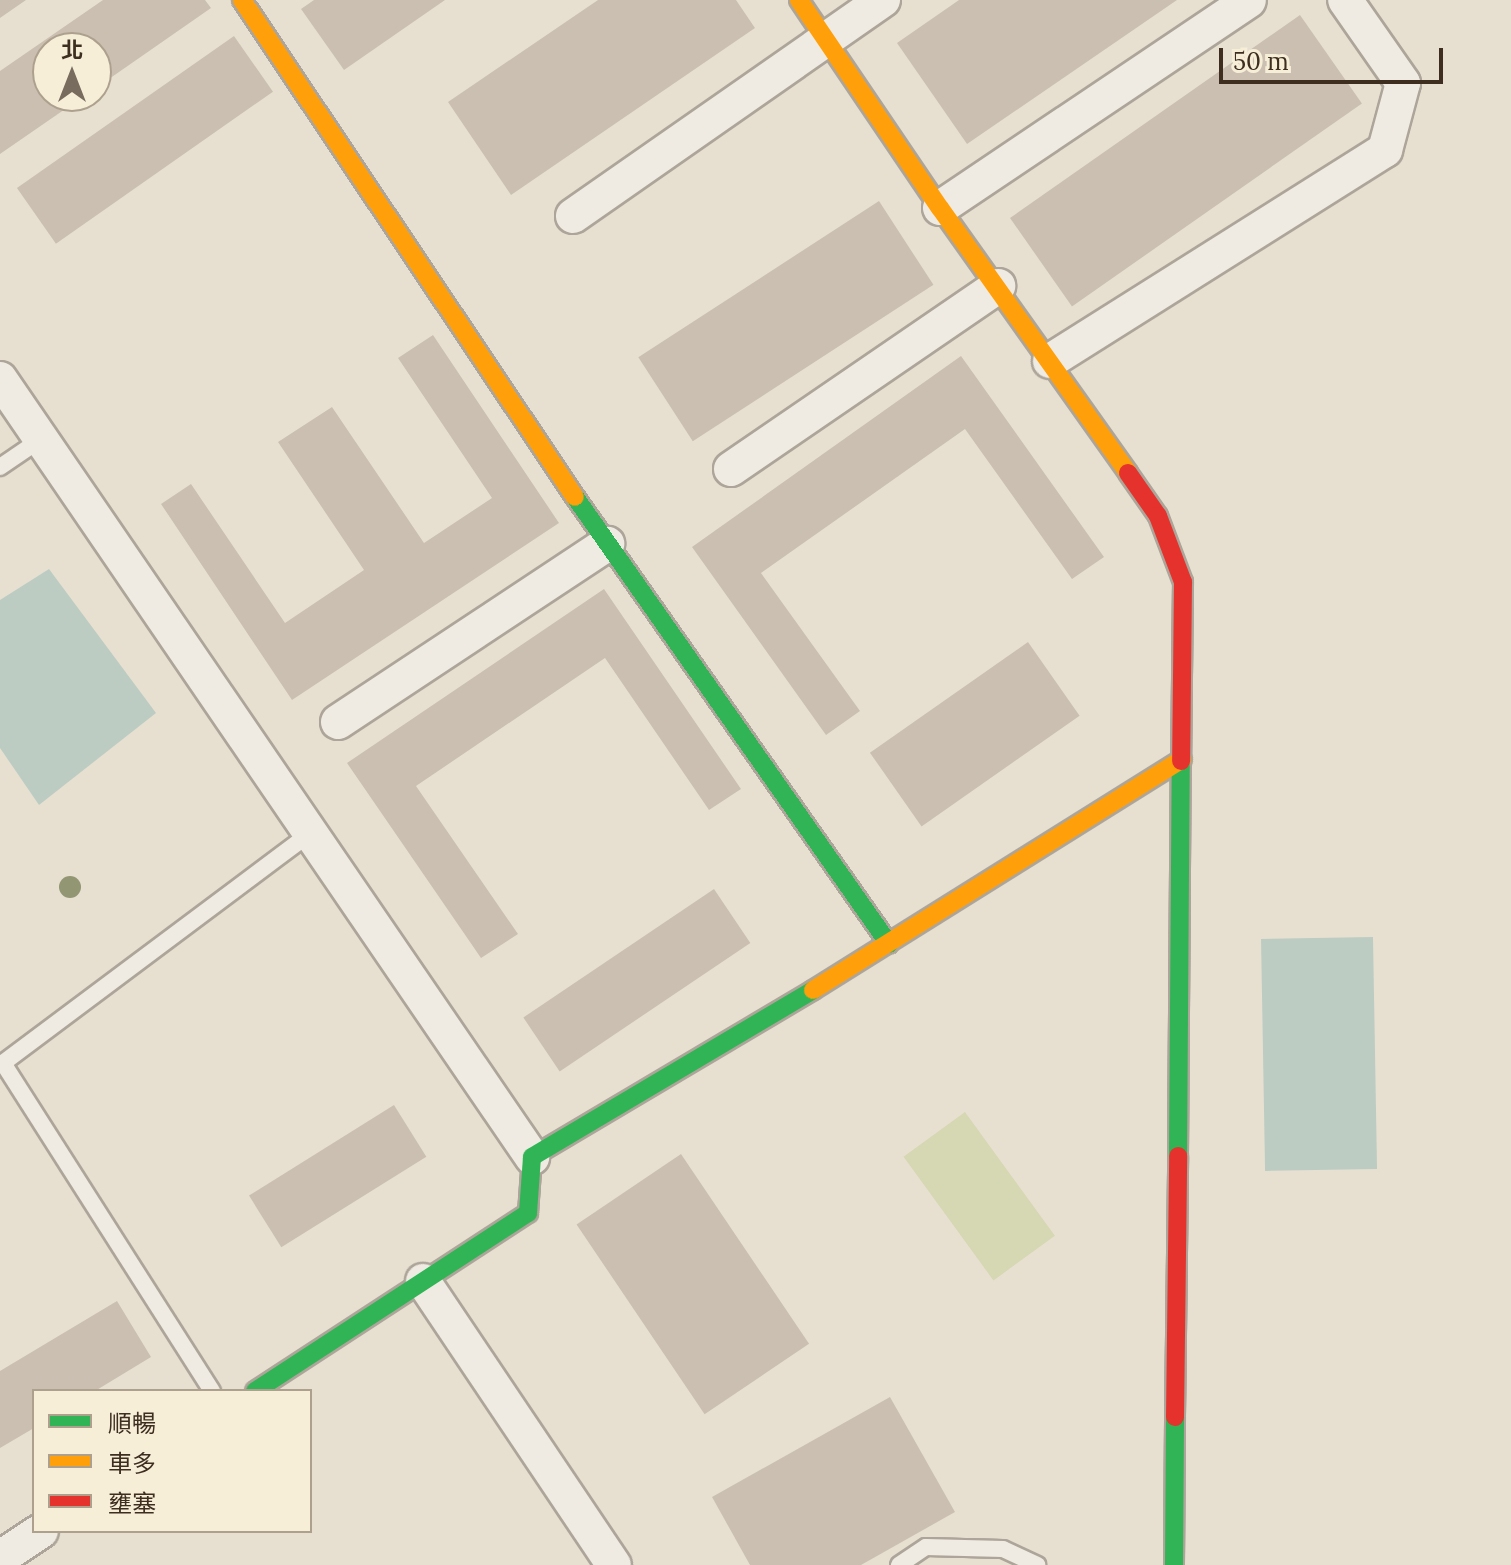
<!DOCTYPE html>
<html>
<head>
<meta charset="utf-8">
<style>
	body { margin:0 }
	#map { position:relative; width:1511px; height:1565px; overflow:hidden; background:#e7e0d1; font-family:Lora,"Noto Sans TC",serif }
	div>[style] { position:absolute }
	.green>* { inset:0; background:#d6d7b3; transform-origin:0 0 }
	.water>* { inset:0; background:#bcccc2; transform-origin:0 0 }
	.building>* { inset:0; background:#cbbfb2; transform-origin:0 0 }
	.roads { filter:drop-shadow(2px 0 #ada599) drop-shadow(-2px 0 #ada599) drop-shadow(0 2px #ada599) drop-shadow(0 -2px #ada599) }
	.lane>* { height:16px; margin:-8px; padding:0 8px; transform-origin:8px; border-radius:8px; background:#efebe3 }
	.street>* { height:34px; margin:-17px; padding:0 17px; transform-origin:17px; border-radius:17px; background:#efebe3 }
	.fast>* { height:18px; margin:-9px; padding:0 9px; transform-origin:9px; border-radius:9px; background:#30b455 }
	.slow>* { height:18px; margin:-9px; padding:0 9px; transform-origin:9px; border-radius:9px; background:#ff9f0a }
	.jam>* { height:18px; margin:-9px; padding:0 9px; transform-origin:9px; border-radius:9px; background:#e5322d }
	.trees>* { width:22px; height:22px; margin:-11px; border-radius:50%; background:#929673 }
	span { translate:-50% -50%; white-space:nowrap; text-align:center; line-height:1.15; -webkit-text-stroke:7px #f7eed8; paint-order:stroke }
	.legend { position:absolute; left:32px; top:1389px; width:280px; height:144px; box-sizing:border-box; background:#f7eed8; border:2px solid #ada18e; margin:0; padding:10px 14px; list-style:none; font-size:24px; color:#3d2e20 }
	.legend li { display:flex; align-items:center; gap:16px; height:40px }
	.legend b { width:40px; border:2px solid #ada18e }
	.north { position:absolute; left:32px; top:32px; width:80px; height:80px; box-sizing:border-box; background:#f7eed8; border:2px solid #ada18e; border-radius:50%; rotate:0deg; font-size:22px; font-weight:700; line-height:32px; text-align:center; color:#3d2e20 }
	.north::after { content:''; display:block; margin:auto; width:28px; height:36px; background:#786c5e; clip-path:polygon(50% 0,100% 100%,50% 72%,0 100%) }
	.scale { position:absolute; left:1219px; top:48px; width:224px; height:36px; box-sizing:border-box; border:4px solid #3d2e20; border-top:0; padding-left:10px; font-size:24px; line-height:28px; white-space:nowrap; color:#3d2e20; -webkit-text-stroke:6px #f7eed8; paint-order:stroke }
</style>
</head>
<body>
<div id="map">
	<div class="green">
		<div style="left:965px;top:1112px;width:153px;height:76px;rotate:54deg"></div>
	</div>
	<div class="water">
		<div style="clip-path:polygon(49px 569px,156px 713px,39px 805px,0 748px,0 600px)"></div>
		<div style="left:1373px;top:937px;width:232px;height:112px;rotate:89deg"></div>
	</div>
	<div class="building">
		<div style="clip-path:polygon(0 0,26px 0,0 18px)"></div>
		<div style="clip-path:polygon(103px 0,205px 0,211px 8px,96px 88px,96px 48px,48px 48px,48px 96px,84px 96px,0 154px,0 71px)"></div>
		<div style="clip-path:polygon(314px 0,445px 0,344px 70px,301px 9px)"></div>
		<div style="clip-path:polygon(598px 0,736px 0,755px 28px,511px 195px,448px 102px)"></div>
		<div style="clip-path:polygon(959px 0,1177px 0,967px 144px,897px 43px)"></div>
		<div style="left:1300px;top:15px;width:108px;height:354px;rotate:55deg"></div>
		<div style="left:234px;top:36px;width:68px;height:265px;rotate:55deg"></div>
		<div style="left:879px;top:201px;width:100px;height:287px;rotate:57deg"></div>
		<div style="clip-path:polygon(433px 335px,559px 523px,292px 700px,161px 504px,191px 484px,285px 623px,364px 570px,278px 442px,332px 407px,424px 543px,492px 498px,398px 358px)"></div>
		<div style="clip-path:polygon(961px 356px,1104px 557px,1072px 579px,965px 429px,761px 573px,860px 711px,826px 735px,692px 547px)"></div>
		<div style="clip-path:polygon(604px 589px,741px 789px,709px 810px,605px 658px,416px 786px,518px 934px,481px 958px,347px 763px)"></div>
		<div style="left:1028px;top:642px;width:90px;height:193px;rotate:55deg"></div>
		<div style="left:714px;top:889px;width:65px;height:230px;rotate:56deg"></div>
		<div style="left:394px;top:1105px;width:61px;height:171px;rotate:58deg"></div>
		<div style="left:681px;top:1154px;width:229px;height:126px;rotate:56deg"></div>
		<div style="clip-path:polygon(117px 1301px,151px 1357px,95px 1391px,34px 1391px,34px 1428px,0 1448px,0 1371px)"></div>
		<div style="clip-path:polygon(890px 1397px,955px 1512px,861px 1565px,750px 1565px,712px 1497px)"></div>
	</div>
	<div class="roads">
		<div class="lane">
			<div style="left:0;top:467px;width:50px;rotate:-34.3deg"></div>
			<div style="left:212px;top:1391px;width:389px;rotate:-122.5deg"></div>
			<div style="left:3px;top:1063px;width:384px;rotate:-36.8deg"></div>
			<div style="left:899px;top:1565px;width:32px;rotate:-34deg"></div>
			<div style="left:926px;top:1547px;width:77px;rotate:1.5deg"></div>
			<div style="left:1003px;top:1549px;width:38px;rotate:25deg"></div>
		</div>
		<div class="street">
			<div style="left:940px;top:208px;width:372px;rotate:-33.9deg"></div>
			<div style="left:573px;top:216px;width:378px;rotate:-34.9deg"></div>
			<div style="left:1050px;top:361px;width:396px;rotate:-32.2deg"></div>
			<div style="left:1385px;top:150px;width:69px;rotate:-75deg"></div>
			<div style="left:1403px;top:83px;width:101px;rotate:-124.9deg"></div>
			<div style="left:0;top:379px;width:943px;rotate:55.64deg"></div>
			<div style="left:731px;top:469px;width:324px;rotate:-34.4deg"></div>
			<div style="left:338px;top:722px;width:323px;rotate:-33.5deg"></div>
			<div style="left:423px;top:1281px;width:342px;rotate:56.1deg"></div>
			<div style="left:0;top:1558px;width:49px;rotate:-33.4deg"></div>
		</div>
		<div class="fast">
			<div style="left:575px;top:497px;width:546px;rotate:54.91deg"></div>
			<div style="left:1178px;top:1156px;width:395px;rotate:-89.6deg"></div>
			<div style="left:255px;top:1391px;width:326px;rotate:-33.1deg"></div>
			<div style="left:528px;top:1213px;width:56px;rotate:-85.9deg"></div>
			<div style="left:532px;top:1157px;width:327px;rotate:-30.7deg"></div>
			<div style="left:1174px;top:1565px;width:148px;rotate:-89.6deg"></div>
		</div>
		<div class="slow">
			<div style="left:242px;top:0;width:598px;rotate:56.18deg"></div>
			<div style="left:799px;top:0;width:251px;rotate:55.9deg"></div>
			<div style="left:940px;top:208px;width:325px;rotate:54.6deg"></div>
			<div style="left:813px;top:990px;width:435px;rotate:-32deg"></div>
		</div>
		<div class="jam">
			<div style="left:1128px;top:473px;width:52px;rotate:55.1deg"></div>
			<div style="left:1158px;top:516px;width:71px;rotate:69.3deg"></div>
			<div style="left:1183px;top:582px;width:179px;rotate:90.6deg"></div>
			<div style="left:1175px;top:1417px;width:261px;rotate:-89.3deg"></div>
		</div>
	</div>
	<div class="trees">
		<div style="left:70px;top:887px"></div>
	</div>
	<ul class="legend">
	<li><b style="height:10px;background:#30b455"></b>順暢</li>
	<li><b style="height:10px;background:#ff9f0a"></b>車多</li>
	<li><b style="height:10px;background:#e5322d"></b>壅塞</li>
	</ul>
	<div class="north">北</div>
	<div class="scale">50 m</div>
</div>
</body>
</html>
